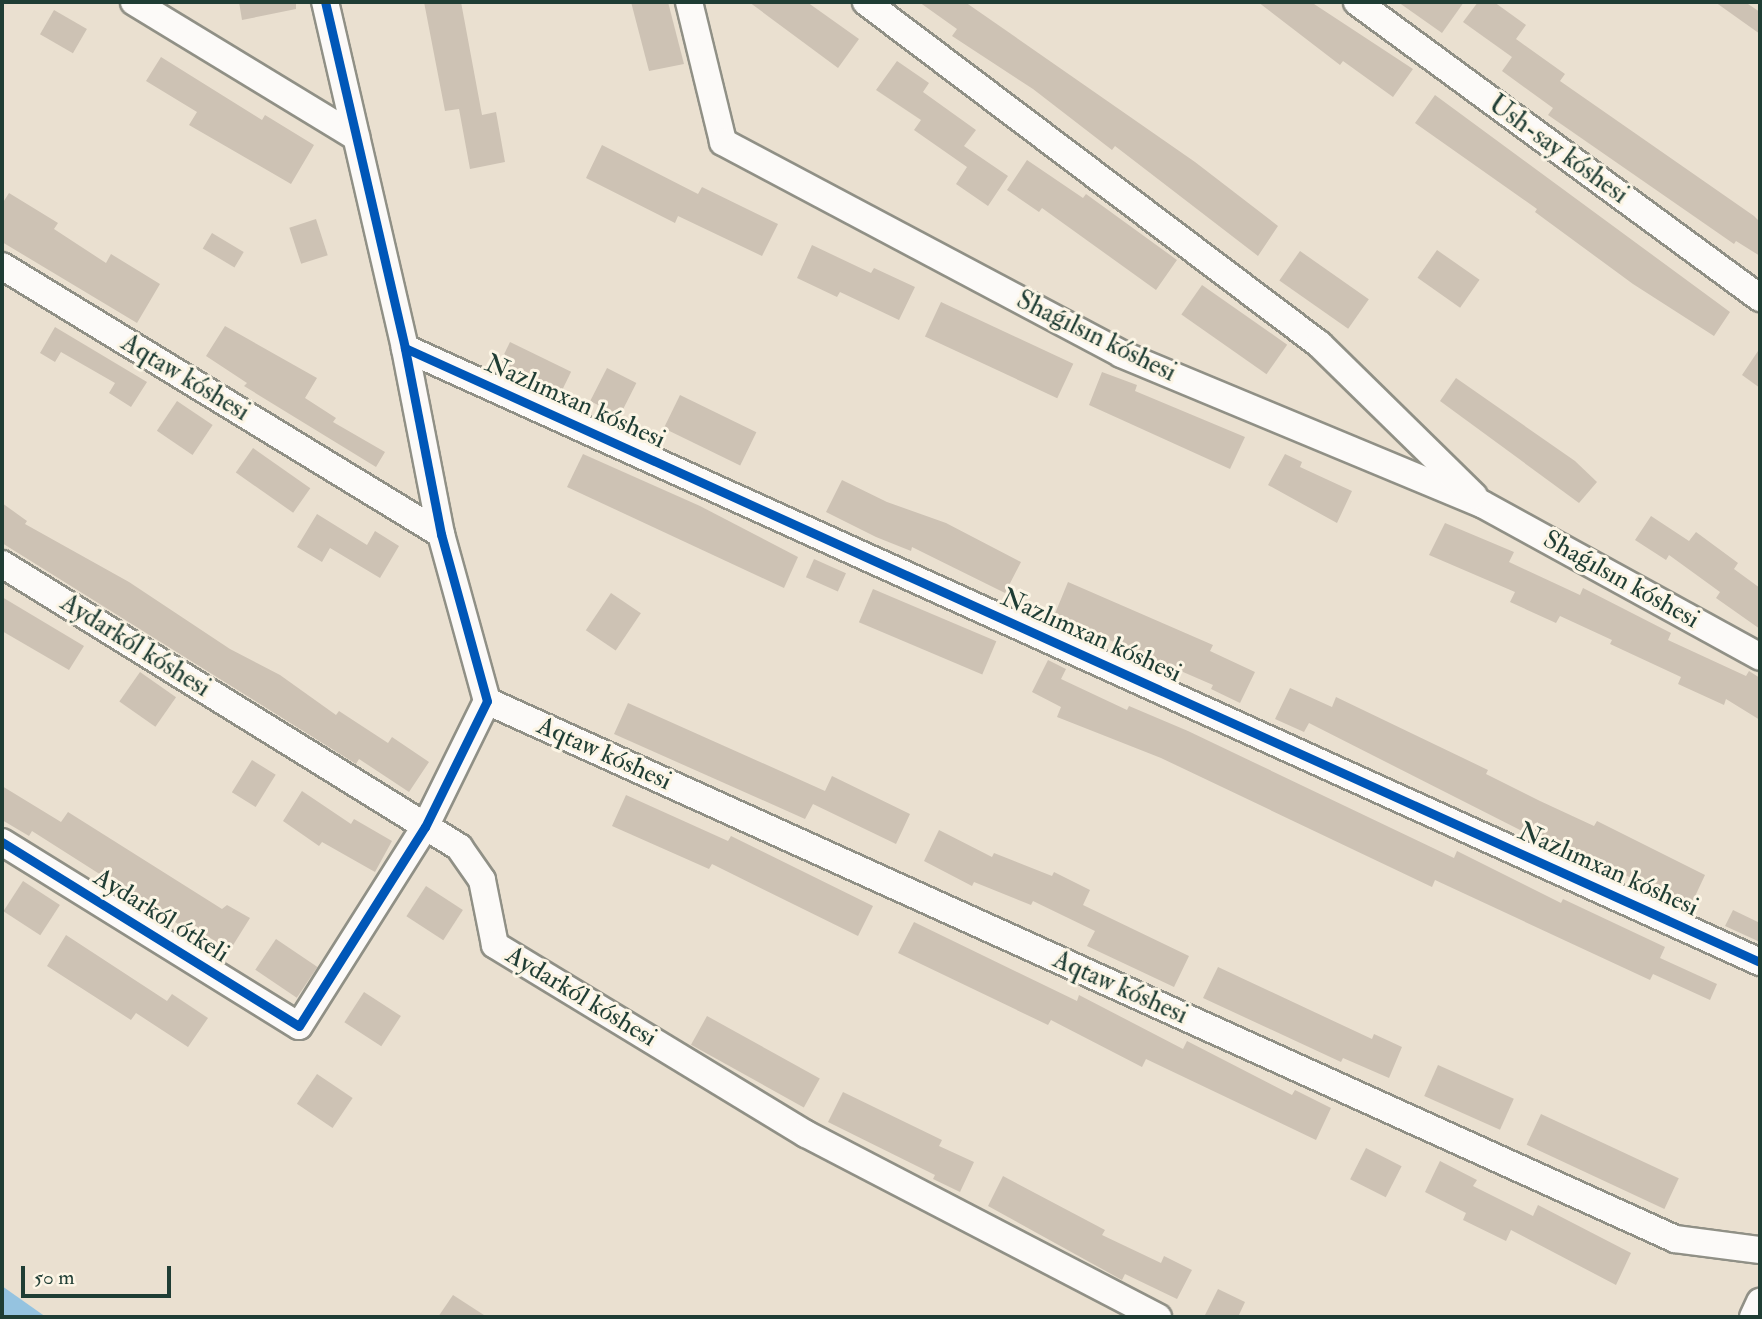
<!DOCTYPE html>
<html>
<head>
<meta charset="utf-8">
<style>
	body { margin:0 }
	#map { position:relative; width:1762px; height:1319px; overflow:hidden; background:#eae0d0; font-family:"IM FELL Double Pica",serif }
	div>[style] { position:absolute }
	.water>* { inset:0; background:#95c3e0 }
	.building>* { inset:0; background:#cdc2b4; transform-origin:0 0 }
	.roads { filter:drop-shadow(2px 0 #909086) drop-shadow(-2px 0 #909086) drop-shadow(0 2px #909086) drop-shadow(0 -2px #909086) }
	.minor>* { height:26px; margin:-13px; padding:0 13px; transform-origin:13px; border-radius:13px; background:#fcfaf8 }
	.cycleway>* { height:9px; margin:-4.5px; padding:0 4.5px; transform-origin:4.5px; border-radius:4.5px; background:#0057b8 }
	span { translate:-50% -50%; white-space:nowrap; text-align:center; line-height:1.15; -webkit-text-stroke:6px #fcf5e5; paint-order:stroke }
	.street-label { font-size:26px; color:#1f3d34 }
	.frame { position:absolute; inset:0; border:4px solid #1f3d34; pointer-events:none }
	.scale { position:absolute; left:21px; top:1266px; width:150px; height:32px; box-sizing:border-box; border:4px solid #1f3d34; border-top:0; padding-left:9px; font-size:21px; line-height:24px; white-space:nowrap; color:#1f3d34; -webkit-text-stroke:5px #fcf5e5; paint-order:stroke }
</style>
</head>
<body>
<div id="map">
	<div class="water">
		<div style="clip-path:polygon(2px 1286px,46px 1317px,2px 1317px)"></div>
	</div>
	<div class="building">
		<div style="clip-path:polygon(239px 2px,296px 2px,296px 9px,242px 20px)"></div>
		<div style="clip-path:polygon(424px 2px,461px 2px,482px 115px,496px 112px,505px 162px,470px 169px,459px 109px,445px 111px)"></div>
		<div style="clip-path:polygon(631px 2px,668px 2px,684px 64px,649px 71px)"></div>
		<div style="clip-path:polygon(749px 2px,807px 2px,859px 39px,838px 68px)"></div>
		<div style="clip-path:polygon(919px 2px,965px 2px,1195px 162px,1278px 226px,1258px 256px,1115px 146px,1112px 150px,1033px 89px,952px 36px,957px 29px)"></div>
		<div style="clip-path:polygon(1258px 2px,1311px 2px,1413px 69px,1393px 97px,1343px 61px,1340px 65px)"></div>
		<div style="clip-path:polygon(1398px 2px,1464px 2px,1442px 33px)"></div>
		<div style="clip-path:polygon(1478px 2px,1494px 2px,1526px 25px,1516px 39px,1565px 74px,1560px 81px,1754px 216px,1760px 222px,1760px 256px,1736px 241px,1734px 244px,1548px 115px,1553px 108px,1502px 71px,1512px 57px,1463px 22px)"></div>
		<div style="clip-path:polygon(1715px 2px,1745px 2px,1760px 12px,1760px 34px)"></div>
		<div style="left:54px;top:10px;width:38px;height:28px;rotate:30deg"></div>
		<div style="clip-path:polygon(161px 57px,262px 120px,265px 115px,314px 145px,291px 184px,189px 125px,197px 112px,146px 81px)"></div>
		<div style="clip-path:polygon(897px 61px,929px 83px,923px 92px,976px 130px,964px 146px,1008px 176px,988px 206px,956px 184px,967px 167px,914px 130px,921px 120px,876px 90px)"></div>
		<div style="clip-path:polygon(1435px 95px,1730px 312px,1714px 336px,1633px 284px,1535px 212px,1537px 209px,1415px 123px)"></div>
		<div style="clip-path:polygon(602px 145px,698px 194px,702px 187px,778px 224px,762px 256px,678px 216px,675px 223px,586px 178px)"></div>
		<div style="clip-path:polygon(1027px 160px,1083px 198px,1086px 194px,1177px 260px,1156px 290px,1042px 208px,1039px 212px,1007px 190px)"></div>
		<div style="clip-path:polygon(9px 193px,58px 223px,54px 229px,106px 263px,111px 254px,160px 284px,137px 323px,2px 242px,2px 204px)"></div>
		<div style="left:316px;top:219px;width:38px;height:28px;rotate:72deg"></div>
		<div style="left:212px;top:233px;width:37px;height:18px;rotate:31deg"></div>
		<div style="clip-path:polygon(812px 245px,871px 273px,874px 268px,915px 287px,899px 320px,840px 292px,837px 297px,797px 278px)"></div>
		<div style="left:1437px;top:250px;width:52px;height:34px;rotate:35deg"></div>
		<div style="left:1300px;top:251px;width:84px;height:36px;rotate:35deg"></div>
		<div style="left:1202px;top:285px;width:104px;height:36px;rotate:35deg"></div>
		<div style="left:941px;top:302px;width:146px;height:38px;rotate:25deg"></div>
		<div style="clip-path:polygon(225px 326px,317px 378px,305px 398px,336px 418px,333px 422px,385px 452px,376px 467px,244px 386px,247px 383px,206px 356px)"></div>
		<div style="clip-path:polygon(55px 327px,147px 382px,131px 407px,109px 393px,115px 383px,61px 352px,55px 362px,40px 353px)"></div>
		<div style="left:510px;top:342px;width:68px;height:22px;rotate:26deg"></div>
		<div style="clip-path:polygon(1760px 348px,1760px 388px,1742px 375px)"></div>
		<div style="left:607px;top:368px;width:33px;height:37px;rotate:27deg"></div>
		<div style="clip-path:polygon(1102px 372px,1137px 385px,1135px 391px,1245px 437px,1230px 469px,1089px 405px)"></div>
		<div style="clip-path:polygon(1456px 378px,1575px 461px,1597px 482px,1579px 503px,1440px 401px)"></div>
		<div style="left:680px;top:395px;width:85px;height:37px;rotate:26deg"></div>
		<div style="left:177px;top:401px;width:43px;height:36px;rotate:34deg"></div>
		<div style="left:253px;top:448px;width:70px;height:30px;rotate:35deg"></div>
		<div style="clip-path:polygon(583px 454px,700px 506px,798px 557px,784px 588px,567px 487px)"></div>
		<div style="clip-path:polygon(1285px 454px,1302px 462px,1300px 467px,1352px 491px,1337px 523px,1268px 485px)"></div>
		<div style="clip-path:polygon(842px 480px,887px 502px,946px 523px,1021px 562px,1005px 593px,912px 547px,911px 551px,876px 537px,826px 512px)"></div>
		<div style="clip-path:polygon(2px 503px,27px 521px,25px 524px,129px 582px,230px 649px,280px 675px,336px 715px,339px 711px,388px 743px,392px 737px,429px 762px,409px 792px,359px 759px,356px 764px,2px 543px)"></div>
		<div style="clip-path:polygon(317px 514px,367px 545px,375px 531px,399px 546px,380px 578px,330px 548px,322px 562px,297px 547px)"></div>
		<div style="clip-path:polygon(1651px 516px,1689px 541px,1696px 532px,1738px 563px,1734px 569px,1760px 588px,1760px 629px,1716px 598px,1720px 592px,1669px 555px,1666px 560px,1635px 540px)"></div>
		<div style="clip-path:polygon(1445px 523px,1514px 552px,1509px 562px,1580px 595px,1583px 588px,1671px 633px,1668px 640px,1746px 676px,1749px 671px,1760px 678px,1760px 720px,1726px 699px,1724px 705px,1678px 684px,1681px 677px,1610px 644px,1612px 640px,1560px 616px,1556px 623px,1510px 602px,1515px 592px,1429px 555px)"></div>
		<div style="left:814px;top:559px;width:35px;height:20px;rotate:24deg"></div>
		<div style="clip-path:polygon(1068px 582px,1213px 645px,1210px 651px,1255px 672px,1240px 703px,1211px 689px,1213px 685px,1054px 616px)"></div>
		<div style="left:873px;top:589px;width:134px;height:36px;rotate:23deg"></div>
		<div style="left:611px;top:593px;width:36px;height:45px;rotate:34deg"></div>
		<div style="clip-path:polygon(2px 597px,84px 646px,69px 670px,2px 631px)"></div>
		<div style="clip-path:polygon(1048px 660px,1066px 669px,1061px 679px,1127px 710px,1129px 706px,1188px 731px,1454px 858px,1457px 851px,1561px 903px,1563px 899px,1665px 947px,1660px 958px,1717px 984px,1710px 1000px,1653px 974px,1650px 980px,1435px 880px,1432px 887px,1161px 758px,1057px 717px,1061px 707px,1032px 692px)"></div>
		<div style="left:140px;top:672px;width:44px;height:36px;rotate:35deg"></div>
		<div style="clip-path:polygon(1290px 688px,1332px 707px,1336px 697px,1488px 770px,1486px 774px,1540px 801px,1594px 826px,1597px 821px,1705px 875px,1690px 907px,1564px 845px,1561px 849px,1532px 836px,1309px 723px,1304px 732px,1275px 719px)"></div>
		<div style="clip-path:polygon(628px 703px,825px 791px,832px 776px,910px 814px,896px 844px,813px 804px,805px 819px,614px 734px)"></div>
		<div style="left:252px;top:760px;width:28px;height:38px;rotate:32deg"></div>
		<div style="clip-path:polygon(2px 786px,61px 822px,68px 812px,222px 909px,227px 905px,250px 918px,230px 950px,189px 925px,186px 929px,32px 831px,29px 836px,2px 820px)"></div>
		<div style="clip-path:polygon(302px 791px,351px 824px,354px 819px,392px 841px,375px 872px,322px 842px,319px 846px,283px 821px)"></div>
		<div style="clip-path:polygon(626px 795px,728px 841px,731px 836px,873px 906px,858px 936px,712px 864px,709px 869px,612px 826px)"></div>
		<div style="clip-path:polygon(939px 830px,992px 857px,994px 853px,1052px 876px,1054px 872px,1090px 890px,1083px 905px,1189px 956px,1174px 987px,1087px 946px,1095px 931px,1033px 901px,1031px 905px,974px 882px,972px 886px,924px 861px)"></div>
		<div style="left:23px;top:881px;width:44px;height:36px;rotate:33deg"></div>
		<div style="left:426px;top:886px;width:44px;height:36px;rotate:33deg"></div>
		<div style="clip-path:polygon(1733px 910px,1760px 923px,1760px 942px,1725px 926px)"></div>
		<div style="clip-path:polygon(914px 922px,1077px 1001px,1079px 995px,1183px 1049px,1187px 1041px,1292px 1095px,1295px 1090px,1331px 1108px,1316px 1140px,1146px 1059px,1142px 1067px,1051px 1020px,1048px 1025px,898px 953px)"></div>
		<div style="clip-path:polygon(66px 935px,167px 1001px,172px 994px,208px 1018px,188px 1047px,136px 1013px,131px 1020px,47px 966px)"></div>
		<div style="left:276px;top:939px;width:50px;height:37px;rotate:34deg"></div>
		<div style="clip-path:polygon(1218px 967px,1372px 1039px,1374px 1034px,1402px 1047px,1389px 1078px,1343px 1058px,1341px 1062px,1203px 998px)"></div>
		<div style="left:364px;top:992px;width:44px;height:36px;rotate:33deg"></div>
		<div style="left:707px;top:1016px;width:129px;height:33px;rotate:29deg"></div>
		<div style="left:1438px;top:1065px;width:83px;height:34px;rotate:24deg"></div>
		<div style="left:317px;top:1074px;width:43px;height:36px;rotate:34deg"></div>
		<div style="clip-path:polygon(843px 1092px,942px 1140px,939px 1146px,974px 1162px,960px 1192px,933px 1179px,935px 1175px,828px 1122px)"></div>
		<div style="left:1541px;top:1114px;width:152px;height:34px;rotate:25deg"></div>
		<div style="left:1366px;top:1148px;width:40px;height:35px;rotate:27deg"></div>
		<div style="clip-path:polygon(1440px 1161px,1477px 1180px,1473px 1186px,1533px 1216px,1538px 1205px,1631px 1253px,1616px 1285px,1511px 1230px,1506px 1241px,1463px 1220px,1466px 1213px,1425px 1192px)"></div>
		<div style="clip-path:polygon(1003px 1176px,1105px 1230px,1102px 1235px,1161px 1263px,1164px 1256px,1192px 1270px,1177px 1299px,1125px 1274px,1122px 1280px,988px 1206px)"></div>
		<div style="clip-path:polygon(1218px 1289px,1245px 1302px,1238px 1317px,1204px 1317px)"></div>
		<div style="clip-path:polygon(453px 1295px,487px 1317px,438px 1317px)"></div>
	</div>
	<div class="roads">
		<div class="minor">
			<div style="left:134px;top:2px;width:260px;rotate:31.3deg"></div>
			<div style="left:689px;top:2px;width:144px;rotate:76.3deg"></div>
			<div style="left:723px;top:142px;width:451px;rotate:28deg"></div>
			<div style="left:1121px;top:354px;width:391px;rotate:22.6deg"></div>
			<div style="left:1482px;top:504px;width:317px;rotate:28.8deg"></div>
			<div style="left:866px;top:2px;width:568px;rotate:37.05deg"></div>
			<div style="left:1319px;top:344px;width:217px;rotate:44.4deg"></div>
			<div style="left:1357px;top:2px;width:500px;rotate:36.3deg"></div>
			<div style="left:2px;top:266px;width:514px;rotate:31.4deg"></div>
			<div style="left:405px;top:348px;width:1488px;rotate:24.38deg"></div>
			<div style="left:2px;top:564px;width:538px;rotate:31.77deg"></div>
			<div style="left:459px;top:847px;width:40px;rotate:55.1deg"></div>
			<div style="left:482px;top:880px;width:66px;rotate:78.7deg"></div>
			<div style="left:495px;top:945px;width:364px;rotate:31.3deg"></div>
			<div style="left:806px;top:1134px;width:397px;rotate:27.5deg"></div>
			<div style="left:487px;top:701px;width:1304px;rotate:24.36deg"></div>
			<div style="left:1675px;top:1239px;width:86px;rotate:7.4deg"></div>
			<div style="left:2px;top:842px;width:349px;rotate:31.8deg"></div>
			<div style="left:299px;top:1026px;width:236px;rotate:-57.7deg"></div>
			<div style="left:425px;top:827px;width:140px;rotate:-63.8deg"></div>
			<div style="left:487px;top:701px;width:173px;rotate:-105.4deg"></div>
			<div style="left:441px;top:534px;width:189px;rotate:-101deg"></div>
			<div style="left:405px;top:348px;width:355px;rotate:-103deg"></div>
			<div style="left:1753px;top:1317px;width:17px;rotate:-65deg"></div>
		</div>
	</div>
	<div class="cycleway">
		<div style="left:405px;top:348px;width:1488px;rotate:24.38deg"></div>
		<div style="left:2px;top:842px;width:349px;rotate:31.8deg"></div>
		<div style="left:299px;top:1026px;width:236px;rotate:-57.7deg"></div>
		<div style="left:425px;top:827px;width:140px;rotate:-63.8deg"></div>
		<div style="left:487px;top:701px;width:173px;rotate:-105.4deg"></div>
		<div style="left:441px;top:534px;width:189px;rotate:-101deg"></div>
		<div style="left:405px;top:348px;width:355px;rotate:-103deg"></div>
	</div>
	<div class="street-label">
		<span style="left:1558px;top:150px;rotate:36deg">Ush-say kóshesi</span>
		<span style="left:1096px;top:337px;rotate:26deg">Shaǵılsın kóshesi</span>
		<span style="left:185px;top:378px;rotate:31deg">Aqtaw kóshesi</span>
		<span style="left:575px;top:402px;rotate:24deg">Nazlımxan kóshesi</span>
		<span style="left:1621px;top:580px;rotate:29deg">Shaǵılsın kóshesi</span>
		<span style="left:1091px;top:636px;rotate:24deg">Nazlımxan kóshesi</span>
		<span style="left:135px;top:646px;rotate:32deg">Aydarkól kóshesi</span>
		<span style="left:604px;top:754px;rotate:24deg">Aqtaw kóshesi</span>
		<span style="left:1608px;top:870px;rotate:24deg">Nazlımxan kóshesi</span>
		<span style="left:161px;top:916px;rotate:32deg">Aydarkól ótkeli</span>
		<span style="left:1120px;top:988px;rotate:24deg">Aqtaw kóshesi</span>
		<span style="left:581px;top:997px;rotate:31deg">Aydarkól kóshesi</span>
	</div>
	<div class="frame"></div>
	<div class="scale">50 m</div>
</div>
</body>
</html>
